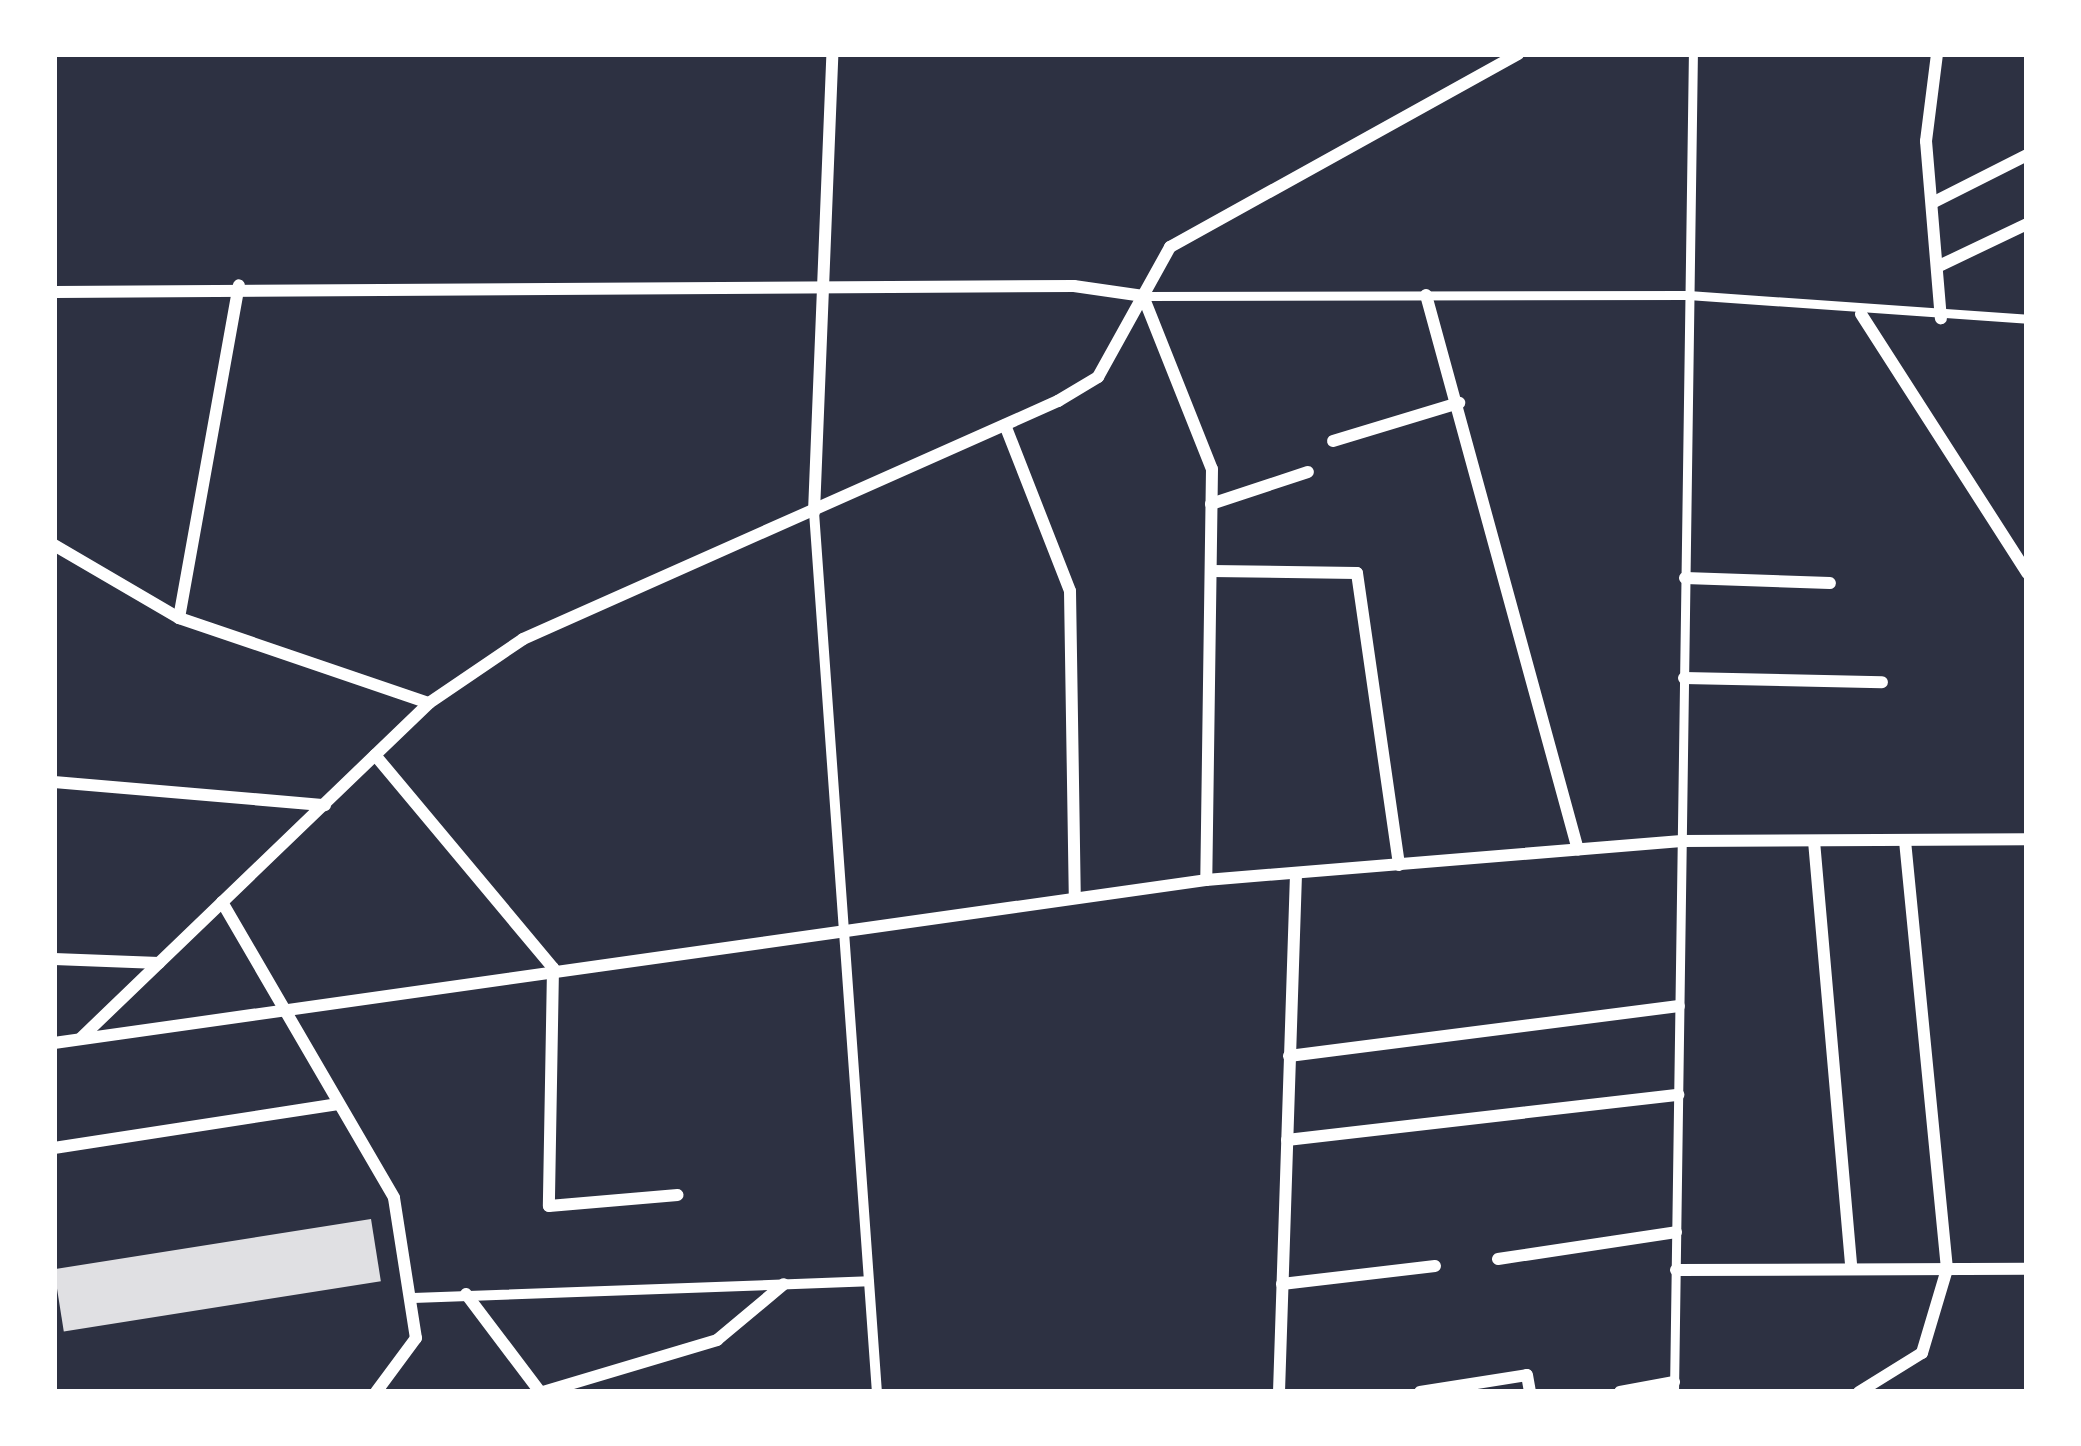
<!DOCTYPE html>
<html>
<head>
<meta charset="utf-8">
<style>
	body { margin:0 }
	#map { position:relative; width:2081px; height:1446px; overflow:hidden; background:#2d3142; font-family:Ubuntu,sans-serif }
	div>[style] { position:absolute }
	.building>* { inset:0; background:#e0e0e3; transform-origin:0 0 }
	.service>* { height:9px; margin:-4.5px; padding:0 4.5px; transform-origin:4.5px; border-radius:4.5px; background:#fff }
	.pedestrian>* { height:10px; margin:-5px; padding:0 5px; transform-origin:5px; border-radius:5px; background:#fff }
	.minor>* { height:12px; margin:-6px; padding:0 6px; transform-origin:6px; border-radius:6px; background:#fff }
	span { translate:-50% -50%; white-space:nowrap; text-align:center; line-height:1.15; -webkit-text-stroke:10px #fff; paint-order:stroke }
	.frame { position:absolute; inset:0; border:57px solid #fff; pointer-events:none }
</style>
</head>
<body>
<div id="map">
	<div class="building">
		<div style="left:371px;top:1219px;width:63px;height:321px;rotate:81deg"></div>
	</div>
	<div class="service">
		<div style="left:1143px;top:296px;width:545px;rotate:-0.11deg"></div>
		<div style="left:1688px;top:295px;width:340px;rotate:4deg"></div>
		<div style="left:1674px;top:1392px;width:1338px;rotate:-89.19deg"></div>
	</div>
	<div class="pedestrian">
		<div style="left:814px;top:512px;width:882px;rotate:85.91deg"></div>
		<div style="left:413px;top:1298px;width:456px;rotate:-2.1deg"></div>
	</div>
	<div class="minor">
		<div style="left:1937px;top:54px;width:88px;rotate:97.2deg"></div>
		<div style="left:1926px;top:141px;width:178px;rotate:85.2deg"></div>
		<div style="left:1934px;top:202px;width:104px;rotate:-26.8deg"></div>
		<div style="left:1941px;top:265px;width:95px;rotate:-25.5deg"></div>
		<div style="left:54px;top:292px;width:1020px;rotate:-0.34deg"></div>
		<div style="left:1074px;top:286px;width:70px;rotate:8.2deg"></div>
		<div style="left:1426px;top:295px;width:575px;rotate:74.68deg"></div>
		<div style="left:1143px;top:296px;width:186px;rotate:68.3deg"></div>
		<div style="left:1212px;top:469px;width:411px;rotate:90.8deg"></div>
		<div style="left:1861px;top:314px;width:308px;rotate:57.3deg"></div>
		<div style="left:1005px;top:425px;width:178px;rotate:68.6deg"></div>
		<div style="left:1070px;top:591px;width:305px;rotate:89.1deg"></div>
		<div style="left:1333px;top:441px;width:132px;rotate:-16.8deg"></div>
		<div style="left:1211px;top:504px;width:102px;rotate:-18.3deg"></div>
		<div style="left:814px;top:512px;width:458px;rotate:-87.7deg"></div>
		<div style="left:54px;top:545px;width:145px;rotate:30.3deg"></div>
		<div style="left:179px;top:618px;width:264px;rotate:18.8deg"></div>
		<div style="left:1211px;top:571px;width:146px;rotate:0.8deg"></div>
		<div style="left:1357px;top:573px;width:295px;rotate:81.8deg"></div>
		<div style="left:1685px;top:578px;width:145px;rotate:2deg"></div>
		<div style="left:179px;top:618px;width:338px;rotate:-79.8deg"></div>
		<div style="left:1684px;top:678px;width:198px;rotate:1.2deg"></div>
		<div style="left:375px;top:755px;width:278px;rotate:50.1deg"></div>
		<div style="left:553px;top:968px;width:238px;rotate:91deg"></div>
		<div style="left:549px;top:1206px;width:129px;rotate:-4.9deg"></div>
		<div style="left:54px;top:782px;width:272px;rotate:4.9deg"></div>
		<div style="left:1814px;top:841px;width:427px;rotate:85deg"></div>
		<div style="left:222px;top:902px;width:342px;rotate:59.8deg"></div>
		<div style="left:394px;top:1198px;width:142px;rotate:81.1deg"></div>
		<div style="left:416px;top:1338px;width:67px;rotate:126.5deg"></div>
		<div style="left:54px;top:959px;width:105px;rotate:2.2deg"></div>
		<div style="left:81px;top:1038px;width:483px;rotate:-43.9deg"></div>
		<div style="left:429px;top:703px;width:114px;rotate:-34.2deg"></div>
		<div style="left:523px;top:639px;width:586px;rotate:-23.98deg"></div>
		<div style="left:1058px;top:401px;width:47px;rotate:-31deg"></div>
		<div style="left:1098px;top:377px;width:149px;rotate:-61deg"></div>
		<div style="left:1170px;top:247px;width:398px;rotate:-29deg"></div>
		<div style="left:54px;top:1043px;width:1163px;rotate:-8.05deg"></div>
		<div style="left:1206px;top:880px;width:477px;rotate:-4.7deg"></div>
		<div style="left:1681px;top:841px;width:346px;rotate:-0.3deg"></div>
		<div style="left:1289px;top:1056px;width:393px;rotate:-7.3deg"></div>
		<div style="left:1287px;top:1140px;width:394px;rotate:-6.6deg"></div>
		<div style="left:54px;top:1148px;width:286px;rotate:-8.8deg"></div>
		<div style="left:1498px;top:1259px;width:180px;rotate:-8.6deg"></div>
		<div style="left:1676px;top:1270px;width:351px;rotate:-0.2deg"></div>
		<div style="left:1282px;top:1284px;width:154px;rotate:-6.7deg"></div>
		<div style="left:466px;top:1294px;width:123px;rotate:52.9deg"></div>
		<div style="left:543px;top:1392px;width:182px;rotate:-16.6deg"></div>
		<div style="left:717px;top:1340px;width:87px;rotate:-39.9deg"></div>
		<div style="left:1279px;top:1392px;width:519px;rotate:-88.12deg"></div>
		<div style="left:1420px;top:1392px;width:108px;rotate:-9deg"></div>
		<div style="left:1527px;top:1375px;width:17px;rotate:80deg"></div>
		<div style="left:1620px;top:1392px;width:55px;rotate:-10.5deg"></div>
		<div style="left:1859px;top:1392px;width:74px;rotate:-31.8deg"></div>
		<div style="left:1922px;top:1353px;width:88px;rotate:-73.4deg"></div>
		<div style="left:1947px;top:1269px;width:431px;rotate:-95.6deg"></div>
	</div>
	<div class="frame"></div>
</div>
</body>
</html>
